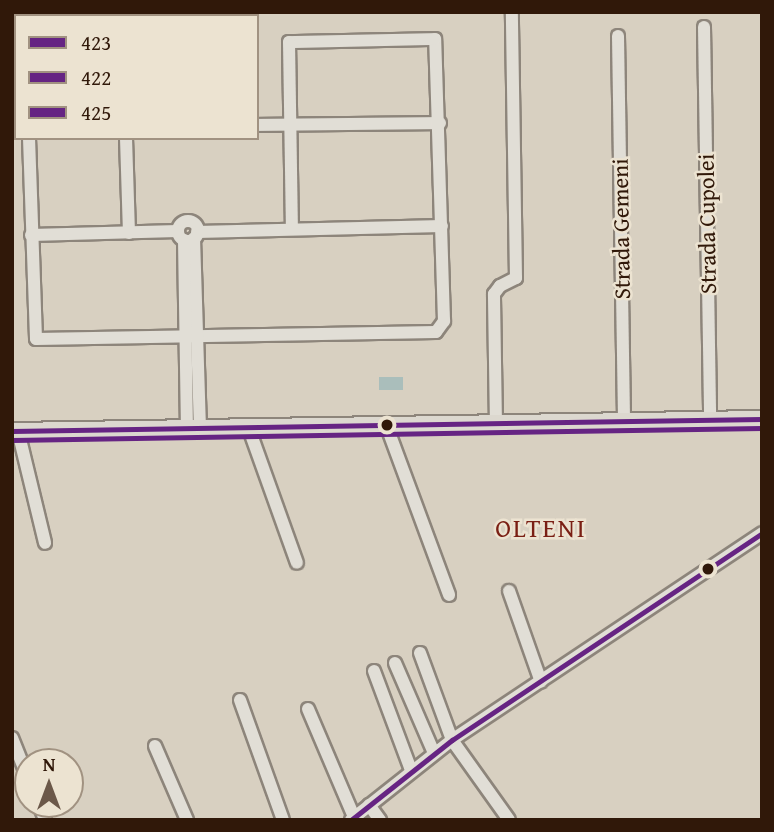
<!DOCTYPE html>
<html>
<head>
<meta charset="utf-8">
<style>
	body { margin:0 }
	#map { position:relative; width:774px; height:832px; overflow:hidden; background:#d8d0c1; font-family:"Gentium Book Plus",serif }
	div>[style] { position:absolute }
	.water>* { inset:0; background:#aabebb; transform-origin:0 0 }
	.roads { filter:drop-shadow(2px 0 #8d857b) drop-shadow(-2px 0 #8d857b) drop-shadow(0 2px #8d857b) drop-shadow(0 -2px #8d857b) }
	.minor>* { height:12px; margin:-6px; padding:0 6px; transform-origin:6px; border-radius:6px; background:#e1ded6 }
	.minor>.ring { margin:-6px; padding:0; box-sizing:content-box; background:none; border:12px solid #e1ded6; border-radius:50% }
	.major>* { height:16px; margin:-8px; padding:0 8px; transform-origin:8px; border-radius:8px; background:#dcd8cf }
	.bus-1>* { height:5px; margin:-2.5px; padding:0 2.5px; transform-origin:2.5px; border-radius:2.5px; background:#662483 }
	.bus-2>* { height:5px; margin:-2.5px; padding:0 2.5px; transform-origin:2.5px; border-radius:2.5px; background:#662483 }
	.bus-3>* { height:5px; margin:-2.5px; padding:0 2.5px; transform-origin:2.5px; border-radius:2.5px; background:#662483 }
	.dots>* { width:19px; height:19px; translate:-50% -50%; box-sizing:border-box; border:4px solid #ece3d1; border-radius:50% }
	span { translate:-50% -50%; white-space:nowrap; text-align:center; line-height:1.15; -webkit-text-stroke:5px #ece3d1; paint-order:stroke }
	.street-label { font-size:23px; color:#301809 }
	.quarter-label { font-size:26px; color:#7a1f14; letter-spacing:2px }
	.frame { position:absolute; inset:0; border:14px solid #301809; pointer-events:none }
	.legend { position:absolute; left:14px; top:14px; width:245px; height:126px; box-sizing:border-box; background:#ece3d1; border:2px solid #a19281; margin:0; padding:9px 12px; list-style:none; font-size:21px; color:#301809 }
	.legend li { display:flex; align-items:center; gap:14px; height:35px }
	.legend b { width:35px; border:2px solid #a19281 }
	.north { position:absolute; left:14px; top:748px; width:70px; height:70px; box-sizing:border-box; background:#ece3d1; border:2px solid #a19281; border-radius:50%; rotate:0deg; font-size:19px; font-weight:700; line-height:28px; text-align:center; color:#301809 }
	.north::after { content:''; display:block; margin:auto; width:24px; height:32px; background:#6b5849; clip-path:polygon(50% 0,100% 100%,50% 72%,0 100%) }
</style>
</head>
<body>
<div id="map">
	<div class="water">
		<div style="left:379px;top:377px;width:24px;height:13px"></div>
	</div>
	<div class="roads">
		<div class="minor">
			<div style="left:704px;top:27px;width:393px;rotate:89.1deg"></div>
			<div style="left:618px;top:36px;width:386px;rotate:89.1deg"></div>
			<div style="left:257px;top:125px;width:183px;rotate:-0.6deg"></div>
			<div style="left:29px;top:138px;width:201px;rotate:88deg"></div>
			<div style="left:36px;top:339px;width:400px;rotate:-1deg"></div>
			<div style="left:436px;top:332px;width:14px;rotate:-54deg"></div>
			<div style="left:444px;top:321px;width:282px;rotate:-91.8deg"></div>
			<div style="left:435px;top:39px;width:146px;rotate:178.8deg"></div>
			<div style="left:289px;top:42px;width:187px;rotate:89.1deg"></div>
			<div style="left:126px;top:138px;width:95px;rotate:88.2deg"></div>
			<div class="ring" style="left:178px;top:221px;width:8px;height:8px"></div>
			<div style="left:197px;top:232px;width:245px;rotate:-1.4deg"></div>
			<div style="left:31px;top:235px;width:147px;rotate:-1.6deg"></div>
			<div style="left:194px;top:238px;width:191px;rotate:88.2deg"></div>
			<div style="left:184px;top:240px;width:189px;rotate:89.1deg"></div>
			<div style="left:496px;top:425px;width:131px;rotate:-90.9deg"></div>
			<div style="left:494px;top:294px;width:10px;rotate:-53deg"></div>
			<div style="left:500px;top:286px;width:18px;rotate:-27deg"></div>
			<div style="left:516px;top:278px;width:266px;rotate:-90.9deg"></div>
			<div style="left:387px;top:427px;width:179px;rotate:69.7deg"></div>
			<div style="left:249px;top:429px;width:142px;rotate:70.3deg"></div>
			<div style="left:18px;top:431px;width:115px;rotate:76.4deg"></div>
			<div style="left:509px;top:591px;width:96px;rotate:70.6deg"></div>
			<div style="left:420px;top:653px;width:93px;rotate:69.8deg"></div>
			<div style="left:452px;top:740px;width:98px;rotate:54.5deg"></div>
			<div style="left:395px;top:663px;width:98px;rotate:66.6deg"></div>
			<div style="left:374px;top:671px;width:106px;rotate:69.5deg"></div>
			<div style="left:240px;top:700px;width:127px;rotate:70.3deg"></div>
			<div style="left:308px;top:709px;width:117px;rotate:66.9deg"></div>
			<div style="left:12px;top:738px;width:43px;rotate:68.2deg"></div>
			<div style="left:155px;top:746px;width:81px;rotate:66.6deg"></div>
			<div style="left:39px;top:804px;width:17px;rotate:69deg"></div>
			<div style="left:369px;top:805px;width:19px;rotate:54deg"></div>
			<div style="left:351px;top:820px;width:129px;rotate:-38.4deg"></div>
			<div style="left:452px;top:740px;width:373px;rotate:-33.7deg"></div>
		</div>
		<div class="major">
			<div style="left:12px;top:431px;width:750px;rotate:-0.92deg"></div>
		</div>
	</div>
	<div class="bus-1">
		<div style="left:12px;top:431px;width:750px;rotate:-0.92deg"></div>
	</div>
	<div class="bus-2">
		<div style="left:12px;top:440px;width:750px;rotate:-0.92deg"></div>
	</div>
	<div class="bus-3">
		<div style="left:351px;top:820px;width:129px;rotate:-38.4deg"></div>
		<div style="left:452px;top:740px;width:373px;rotate:-33.7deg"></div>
	</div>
	<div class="dots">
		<div style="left:387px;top:425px;background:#301809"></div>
		<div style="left:708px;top:569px;background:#301809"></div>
	</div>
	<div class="street-label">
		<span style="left:707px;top:224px;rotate:-91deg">Strada Cupolei</span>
		<span style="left:621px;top:229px;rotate:-91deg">Strada Gemeni</span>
	</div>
	<div class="quarter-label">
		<span style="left:541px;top:528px">OLTENI</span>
	</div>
	<div class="frame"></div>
	<ul class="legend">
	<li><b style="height:9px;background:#662483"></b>423</li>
	<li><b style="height:9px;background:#662483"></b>422</li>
	<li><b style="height:9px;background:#662483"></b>425</li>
	</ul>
	<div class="north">N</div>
</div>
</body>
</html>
